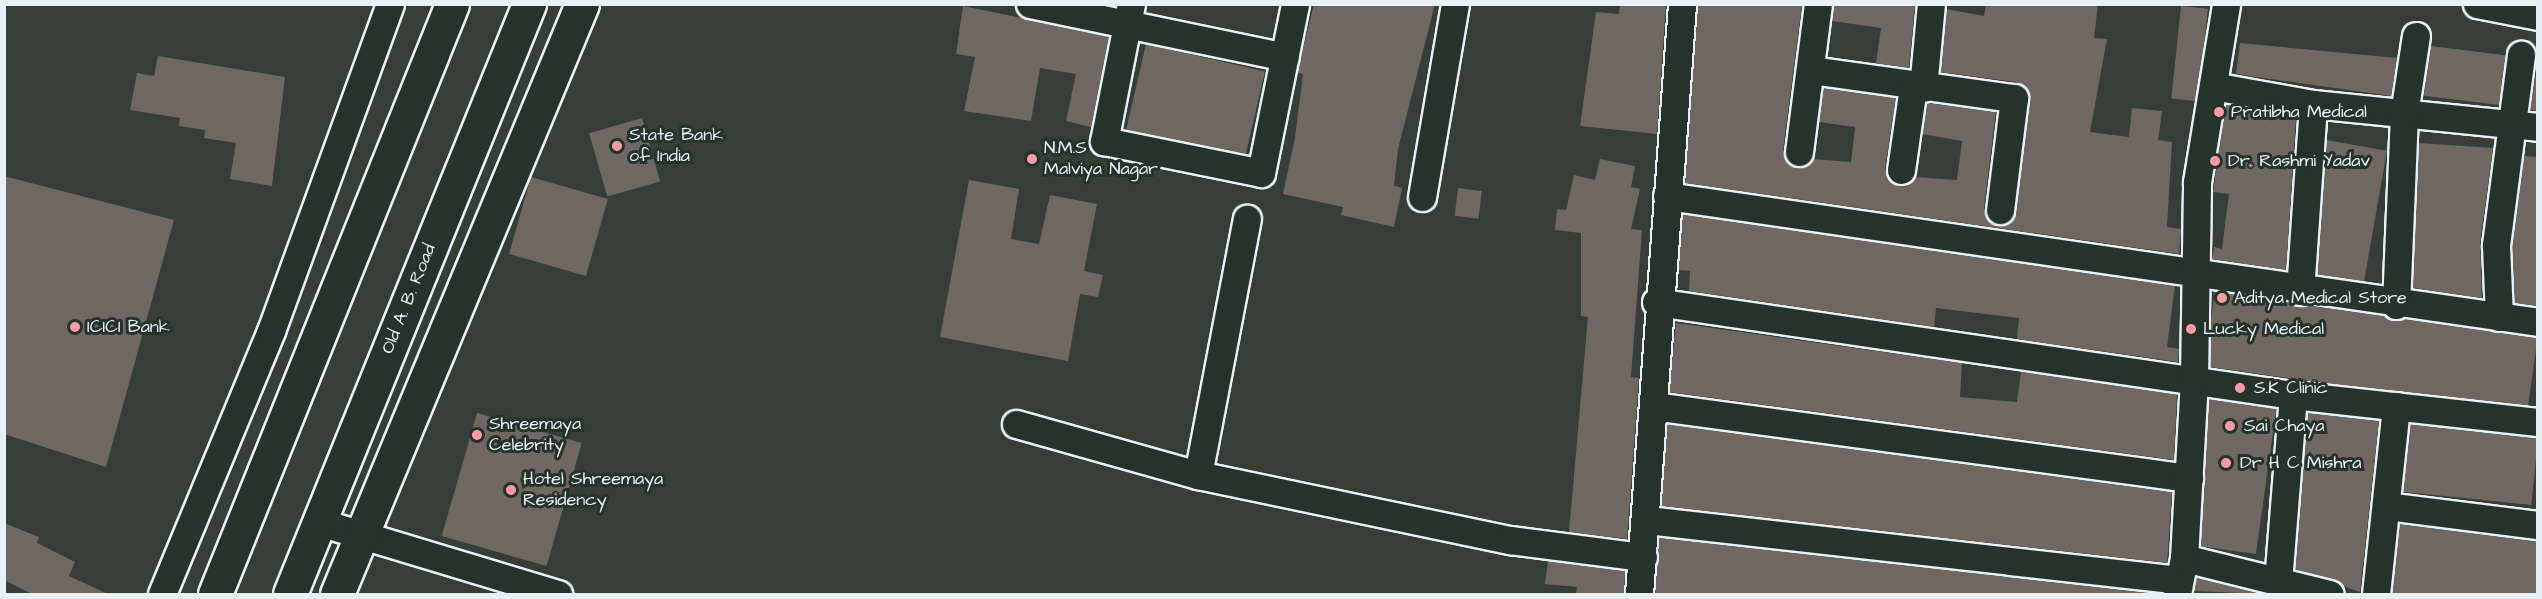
<!DOCTYPE html>
<html>
<head>
<meta charset="utf-8">
<style>
	body { margin:0 }
	#map { position:relative; width:2542px; height:599px; overflow:hidden; background:#353e37; font-family:"Architects Daughter",sans-serif }
	div>[style] { position:absolute }
	.building>* { inset:0; background:#706860; transform-origin:0 0 }
	.roads { filter:drop-shadow(2px 0 #e8f1f8) drop-shadow(-2px 0 #e8f1f8) drop-shadow(0 2px #e8f1f8) drop-shadow(0 -2px #e8f1f8) }
	.street>* { height:27px; margin:-13.5px; padding:0 13.5px; transform-origin:13.5px; border-radius:13.5px; background:#26332d }
	.secondary>* { height:33px; margin:-16.5px; padding:0 16.5px; transform-origin:16.5px; border-radius:16.5px; background:#26332d }
	.dots>* { width:16px; height:16px; translate:-50% -50%; box-sizing:border-box; border:3px solid #26332d; border-radius:50% }
	span { translate:-50% -50%; white-space:nowrap; text-align:center; line-height:1.15; -webkit-text-stroke:6px #26332d; paint-order:stroke }
	.poi-label { font-size:18px; color:#e8f1f8 }
	.left { translate:0 -50%; text-align:left }
	.street-label { font-size:18px; color:#e8f1f8 }
	.frame { position:absolute; inset:0; border:6px solid #e8f1f8; pointer-events:none }
</style>
</head>
<body>
<div id="map">
	<div class="building">
		<div style="clip-path:polygon(1314px 4px,1435px 4px,1398px 149px,1394px 186px,1402px 188px,1394px 227px,1341px 215px,1343px 207px,1283px 194px,1295px 138px,1303px 74px,1297px 73px)"></div>
		<div style="clip-path:polygon(1620px 4px,1666px 4px,1657px 134px,1580px 126px,1596px 12px,1619px 14px)"></div>
		<div style="clip-path:polygon(1698px 4px,1802px 4px,1783px 150px,1796px 167px,1813px 159px,1851px 162px,1855px 127px,1819px 122px,1823px 88px,1896px 98px,1885px 168px,1891px 182px,1899px 186px,1914px 177px,1957px 180px,1962px 141px,1922px 134px,1927px 103px,1996px 111px,1984px 208px,1990px 222px,1999px 226px,2016px 212px,2029px 93px,2016px 82px,1940px 72px,1946px 9px,1984px 16px,1986px 4px,2098px 4px,2094px 38px,2107px 39px,2090px 132px,2129px 137px,2132px 108px,2162px 111px,2158px 140px,2172px 142px,2167px 227px,2181px 229px,2179px 254px,1685px 183px)"></div>
		<div style="clip-path:polygon(1833px 4px,1915px 4px,1909px 68px,1876px 63px,1881px 28px,1832px 21px)"></div>
		<div style="clip-path:polygon(963px 6px,1109px 36px,1091px 127px,1066px 121px,1076px 74px,1040px 68px,1031px 121px,964px 111px,975px 57px,956px 54px)"></div>
		<div style="left:2181px;top:6px;width:27px;height:93px;rotate:6deg"></div>
		<div style="clip-path:polygon(2240px 43px,2397px 58px,2391px 96px,2236px 74px)"></div>
		<div style="left:1146px;top:44px;width:122px;height:88px;rotate:13deg"></div>
		<div style="left:2430px;top:46px;width:76px;height:50px;rotate:7deg"></div>
		<div style="clip-path:polygon(158px 56px,285px 77px,272px 186px,230px 179px,236px 143px,204px 138px,205px 130px,179px 126px,180px 118px,130px 110px,137px 73px,154px 76px)"></div>
		<div style="clip-path:polygon(2538px 62px,2538px 111px,2530px 110px)"></div>
		<div style="clip-path:polygon(2226px 104px,2296px 117px,2286px 270px,2212px 259px,2214px 247px,2222px 249px,2229px 194px,2213px 192px)"></div>
		<div style="left:642px;top:118px;width:66px;height:55px;rotate:74deg"></div>
		<div style="left:2326px;top:140px;width:62px;height:134px;rotate:10deg"></div>
		<div style="clip-path:polygon(2419px 143px,2493px 148px,2480px 243px,2482px 298px,2412px 288px)"></div>
		<div style="clip-path:polygon(2524px 156px,2538px 157px,2538px 306px,2514px 303px,2512px 246px)"></div>
		<div style="clip-path:polygon(1600px 159px,1635px 166px,1631px 187px,1640px 189px,1631px 229px,1642px 230px,1631px 377px,1639px 378px,1627px 539px,1569px 532px,1588px 317px,1581px 316px,1581px 233px,1555px 230px,1557px 209px,1566px 210px,1574px 175px,1595px 180px)"></div>
		<div style="clip-path:polygon(4px 176px,174px 220px,106px 467px,4px 434px)"></div>
		<div style="left:531px;top:177px;width:80px;height:80px;rotate:16deg"></div>
		<div style="clip-path:polygon(969px 180px,1019px 189px,1011px 239px,1039px 244px,1050px 195px,1097px 204px,1084px 271px,1103px 275px,1098px 297px,1080px 294px,1068px 361px,940px 337px)"></div>
		<div style="left:1458px;top:188px;width:24px;height:28px;rotate:7deg"></div>
		<div style="clip-path:polygon(1682px 214px,2175px 285px,2167px 347px,2179px 349px,2178px 362px,2017px 339px,2019px 318px,1936px 308px,1934px 327px,1689px 291px,1690px 271px,1678px 270px)"></div>
		<div style="left:2215px;top:291px;width:326px;height:76px;rotate:8deg"></div>
		<div style="clip-path:polygon(1676px 323px,1962px 363px,1960px 397px,2017px 402px,2021px 371px,2177px 394px,2174px 460px,1669px 392px)"></div>
		<div style="left:2209px;top:399px;width:68px;height:147px;rotate:8deg"></div>
		<div style="clip-path:polygon(2307px 412px,2379px 420px,2360px 592px,2295px 569px)"></div>
		<div style="left:477px;top:413px;width:109px;height:128px;rotate:16deg"></div>
		<div style="clip-path:polygon(1667px 424px,2172px 492px,2167px 563px,1661px 506px)"></div>
		<div style="left:2410px;top:424px;width:129px;height:68px;rotate:6deg"></div>
		<div style="clip-path:polygon(4px 523px,39px 537px,37px 543px,75px 562px,69px 576px,108px 594px,32px 594px,4px 580px)"></div>
		<div style="clip-path:polygon(2399px 523px,2538px 541px,2538px 594px,2392px 594px)"></div>
		<div style="clip-path:polygon(1659px 537px,2162px 594px,1655px 594px)"></div>
		<div style="clip-path:polygon(1548px 561px,1625px 571px,1624px 594px,1576px 594px,1577px 587px,1545px 584px)"></div>
		<div style="clip-path:polygon(2196px 577px,2266px 594px,2194px 591px)"></div>
	</div>
	<div class="roads">
		<div class="street">
			<div style="left:1030px;top:4px;width:260px;rotate:11.7deg"></div>
			<div style="left:1131px;top:4px;width:140px;rotate:101.1deg"></div>
			<div style="left:1104px;top:141px;width:160px;rotate:11.5deg"></div>
			<div style="left:1261px;top:173px;width:172px;rotate:-78.6deg"></div>
			<div style="left:2477px;top:4px;width:62px;rotate:11.1deg"></div>
			<div style="left:1811px;top:70px;width:205px;rotate:7.9deg"></div>
			<div style="left:2014px;top:98px;width:113px;rotate:97.1deg"></div>
			<div style="left:2213px;top:86px;width:102px;rotate:10.2deg"></div>
			<div style="left:2313px;top:104px;width:226px;rotate:5.8deg"></div>
			<div style="left:1923px;top:88px;width:84px;rotate:-84.6deg"></div>
			<div style="left:1799px;top:152px;width:149px;rotate:-82.7deg"></div>
			<div style="left:1901px;top:170px;width:84px;rotate:-81.8deg"></div>
			<div style="left:1667px;top:196px;width:880px;rotate:8.23deg"></div>
			<div style="left:1422px;top:197px;width:196px;rotate:-80.3deg"></div>
			<div style="left:2300px;top:291px;width:187px;rotate:-86deg"></div>
			<div style="left:1656px;top:302px;width:644px;rotate:8.31deg"></div>
			<div style="left:2293px;top:395px;width:246px;rotate:6.3deg"></div>
			<div style="left:2396px;top:305px;width:191px;rotate:-87.6deg"></div>
			<div style="left:2404px;top:114px;width:79px;rotate:-81.3deg"></div>
			<div style="left:2499px;top:317px;width:72px;rotate:-92.4deg"></div>
			<div style="left:2496px;top:245px;width:192px;rotate:-82.5deg"></div>
			<div style="left:1653px;top:406px;width:541px;rotate:7.65deg"></div>
			<div style="left:1016px;top:424px;width:189px;rotate:15.7deg"></div>
			<div style="left:1198px;top:475px;width:319px;rotate:11.8deg"></div>
			<div style="left:1510px;top:540px;width:134px;rotate:7.3deg"></div>
			<div style="left:1198px;top:475px;width:261px;rotate:-79.2deg"></div>
			<div style="left:2387px;top:506px;width:152px;rotate:7.2deg"></div>
			<div style="left:1647px;top:520px;width:535px;rotate:6.43deg"></div>
			<div style="left:319px;top:522px;width:250px;rotate:16.8deg"></div>
			<div style="left:2184px;top:558px;width:150px;rotate:13.9deg"></div>
			<div style="left:2278px;top:582px;width:188px;rotate:-85.4deg"></div>
			<div style="left:162px;top:594px;width:285px;rotate:-67.5deg"></div>
			<div style="left:271px;top:331px;width:348px;rotate:-70deg"></div>
			<div style="left:1639px;top:594px;width:592px;rotate:-85.83deg"></div>
			<div style="left:2177px;top:594px;width:37px;rotate:-79deg"></div>
			<div style="left:2184px;top:558px;width:180px;rotate:-86.8deg"></div>
			<div style="left:2194px;top:378px;width:196px;rotate:-89.1deg"></div>
			<div style="left:2197px;top:182px;width:180px;rotate:-80.7deg"></div>
			<div style="left:2376px;top:594px;width:189px;rotate:-83.9deg"></div>
		</div>
		<div class="secondary">
			<div style="left:215px;top:594px;width:636px;rotate:-68.11deg"></div>
			<div style="left:290px;top:594px;width:637px;rotate:-67.95deg"></div>
			<div style="left:337px;top:594px;width:639px;rotate:-67.45deg"></div>
		</div>
	</div>
	<div class="dots">
		<div style="left:2219px;top:112px;background:#ff9aa2"></div>
		<div style="left:617px;top:146px;background:#ff9aa2"></div>
		<div style="left:1032px;top:159px;background:#ff9aa2"></div>
		<div style="left:2215px;top:161px;background:#ff9aa2"></div>
		<div style="left:2222px;top:298px;background:#ff9aa2"></div>
		<div style="left:75px;top:327px;background:#ff9aa2"></div>
		<div style="left:2191px;top:329px;background:#ff9aa2"></div>
		<div style="left:2240px;top:388px;background:#ff9aa2"></div>
		<div style="left:2230px;top:426px;background:#ff9aa2"></div>
		<div style="left:477px;top:435px;background:#ff9aa2"></div>
		<div style="left:2226px;top:463px;background:#ff9aa2"></div>
		<div style="left:511px;top:490px;background:#ff9aa2"></div>
	</div>
	<div class="poi-label">
		<span class="left" style="left:2231px;top:112px">Pratibha Medical</span>
		<span class="left" style="left:629px;top:146px">State Bank<br>of India</span>
		<span class="left" style="left:1044px;top:159px">N.M.S<br>Malviya Nagar</span>
		<span class="left" style="left:2228px;top:161px">Dr. Rashmi Yadav</span>
		<span class="left" style="left:2234px;top:298px">Aditya Medical Store</span>
		<span class="left" style="left:87px;top:327px">ICICI Bank</span>
		<span class="left" style="left:2203px;top:329px">Lucky Medical</span>
		<span class="left" style="left:2254px;top:388px">S.K Clinic</span>
		<span class="left" style="left:489px;top:435px">Shreemaya<br>Celebrity</span>
		<span class="left" style="left:2244px;top:426px">Sai Chaya</span>
		<span class="left" style="left:2240px;top:463px">Dr H C Mishra</span>
		<span class="left" style="left:523px;top:490px">Hotel Shreemaya<br>Residency</span>
	</div>
	<div class="street-label">
		<span style="left:409px;top:299px;rotate:-68deg">Old A. B. Road</span>
	</div>
	<div class="frame"></div>
</div>
</body>
</html>
